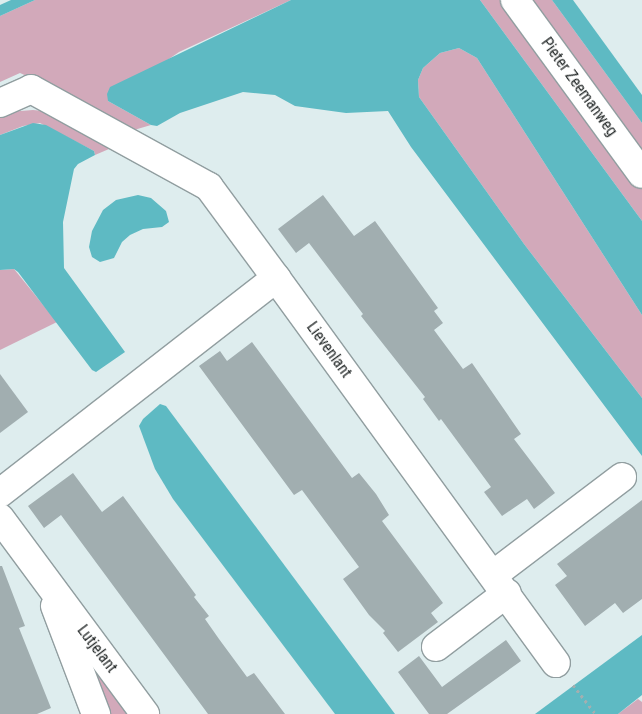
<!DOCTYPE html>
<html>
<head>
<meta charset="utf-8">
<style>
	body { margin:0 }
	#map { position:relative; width:642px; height:714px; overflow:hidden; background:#deedee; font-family:"Roboto Condensed",sans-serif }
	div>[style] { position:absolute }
	.green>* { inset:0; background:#d2a9ba }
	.water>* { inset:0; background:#5ebac3 }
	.building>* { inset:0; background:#a1aeb0 }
	.path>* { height:3px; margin-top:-1.5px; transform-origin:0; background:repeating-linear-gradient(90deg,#a3afb0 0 2.5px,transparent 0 6.5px) }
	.roads { filter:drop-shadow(1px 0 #919ea0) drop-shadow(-1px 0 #919ea0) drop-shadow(0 1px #919ea0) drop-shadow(0 -1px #919ea0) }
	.minor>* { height:28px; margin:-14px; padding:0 14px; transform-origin:14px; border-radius:14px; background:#fff }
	span { translate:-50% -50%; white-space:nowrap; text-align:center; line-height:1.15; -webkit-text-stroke:4.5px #fff; paint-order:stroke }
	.street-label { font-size:16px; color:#242929 }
</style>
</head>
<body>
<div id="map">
	<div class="green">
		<div style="clip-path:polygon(35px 0,291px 0,179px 52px,108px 101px,151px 125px,134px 130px,56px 89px,20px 73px,0 82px,0 16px)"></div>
		<div style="clip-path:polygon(480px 0,505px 0,642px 187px,642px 221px)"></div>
		<div style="clip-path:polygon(527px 0,552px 0,642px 123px,642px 157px)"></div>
		<div style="clip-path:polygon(459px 48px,477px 58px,642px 315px,642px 398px,524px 244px,419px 97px,418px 80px,423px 68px,440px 53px)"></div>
		<div style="clip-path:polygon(33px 110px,52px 112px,104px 140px,109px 149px,95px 155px,94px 151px,40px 123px,23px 126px,0 135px,0 116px,8px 112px)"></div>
		<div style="clip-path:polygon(14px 269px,57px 322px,0 350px,0 270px)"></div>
		<div style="clip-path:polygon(85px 658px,128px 714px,105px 714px)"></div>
		<div style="clip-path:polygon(638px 699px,642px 702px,642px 714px,618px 714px)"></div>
	</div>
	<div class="water">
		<div style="clip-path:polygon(11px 0,35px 0,0 16px,0 5px)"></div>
		<div style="clip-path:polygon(291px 0,480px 0,642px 221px,642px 315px,477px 58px,459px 48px,440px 53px,423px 68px,418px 80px,419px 97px,524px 244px,642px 398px,642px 456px,411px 147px,388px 111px,346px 113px,295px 106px,275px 95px,243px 92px,180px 113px,157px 126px,151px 125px,108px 101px,107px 94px,110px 87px)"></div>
		<div style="clip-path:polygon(552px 0,573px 0,642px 95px,642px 123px)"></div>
		<div style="clip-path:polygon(33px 123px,46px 125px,94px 151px,95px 155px,78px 164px,74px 169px,63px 222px,64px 268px,125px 352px,96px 372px,92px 370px,18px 272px,14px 269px,0 270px,0 135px)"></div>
		<div style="clip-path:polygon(138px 195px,151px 198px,166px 211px,169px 222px,162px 227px,143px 229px,130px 235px,122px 242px,114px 258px,100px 262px,92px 257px,89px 247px,92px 231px,103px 210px,116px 200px)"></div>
		<div style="clip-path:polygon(160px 404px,166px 406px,395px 714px,335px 714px,173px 499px,155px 469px,139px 426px,143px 419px)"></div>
		<div style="clip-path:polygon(642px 635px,642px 695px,618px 714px,535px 714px)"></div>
	</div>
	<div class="building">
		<div style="clip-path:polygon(323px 195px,354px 236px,375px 221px,438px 308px,434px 311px,443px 323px,434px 330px,463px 369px,472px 363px,521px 434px,514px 439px,555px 493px,534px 509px,527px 499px,502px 516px,484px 492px,491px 487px,441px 419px,439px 421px,423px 399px,425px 397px,361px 316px,363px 314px,309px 243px,296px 253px,278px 229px)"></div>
		<div style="clip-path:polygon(252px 342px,352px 478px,359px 473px,376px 494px,389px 515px,382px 521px,443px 603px,431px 613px,438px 622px,398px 652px,383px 633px,385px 631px,369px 615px,343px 579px,359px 567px,302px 490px,294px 495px,199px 366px,220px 351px,227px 361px)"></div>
		<div style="clip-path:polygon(0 374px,28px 412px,0 433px)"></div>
		<div style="clip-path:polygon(73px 473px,102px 512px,123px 496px,196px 595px,194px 597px,209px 616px,205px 619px,219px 639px,247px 677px,254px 673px,285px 714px,208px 714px,61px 515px,44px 528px,28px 506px)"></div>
		<div style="clip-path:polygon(642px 500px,642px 599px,623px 613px,615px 603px,585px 626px,555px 585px,567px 576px,557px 564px)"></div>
		<div style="clip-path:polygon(0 566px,2px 566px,25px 626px,19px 628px,51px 708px,37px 714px,0 714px)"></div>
		<div style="clip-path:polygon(506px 640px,521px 661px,447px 714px,429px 714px,398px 672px,419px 656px,442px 687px)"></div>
	</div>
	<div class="path">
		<div style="left:573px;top:685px;width:37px;rotate:52deg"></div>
	</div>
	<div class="roads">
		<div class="minor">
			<div style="left:515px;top:0;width:215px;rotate:53.9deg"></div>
			<div style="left:0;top:103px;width:34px;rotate:-24deg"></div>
			<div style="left:31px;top:89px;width:203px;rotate:28.8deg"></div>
			<div style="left:209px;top:187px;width:113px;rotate:53.6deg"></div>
			<div style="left:0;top:493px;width:350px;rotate:-37.9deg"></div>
			<div style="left:276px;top:278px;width:476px;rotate:54deg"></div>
			<div style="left:0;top:518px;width:244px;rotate:53.5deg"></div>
			<div style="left:493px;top:575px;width:162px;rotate:-37.2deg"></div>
			<div style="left:55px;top:606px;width:116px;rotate:69.2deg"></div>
			<div style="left:436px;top:647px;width:89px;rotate:-37.3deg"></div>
		</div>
	</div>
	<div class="street-label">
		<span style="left:579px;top:87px;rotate:54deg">Pieter Zeemanweg</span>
		<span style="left:329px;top:350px;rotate:54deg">Lievenlant</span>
		<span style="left:97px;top:649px;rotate:53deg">Lutjelant</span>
	</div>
</div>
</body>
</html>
